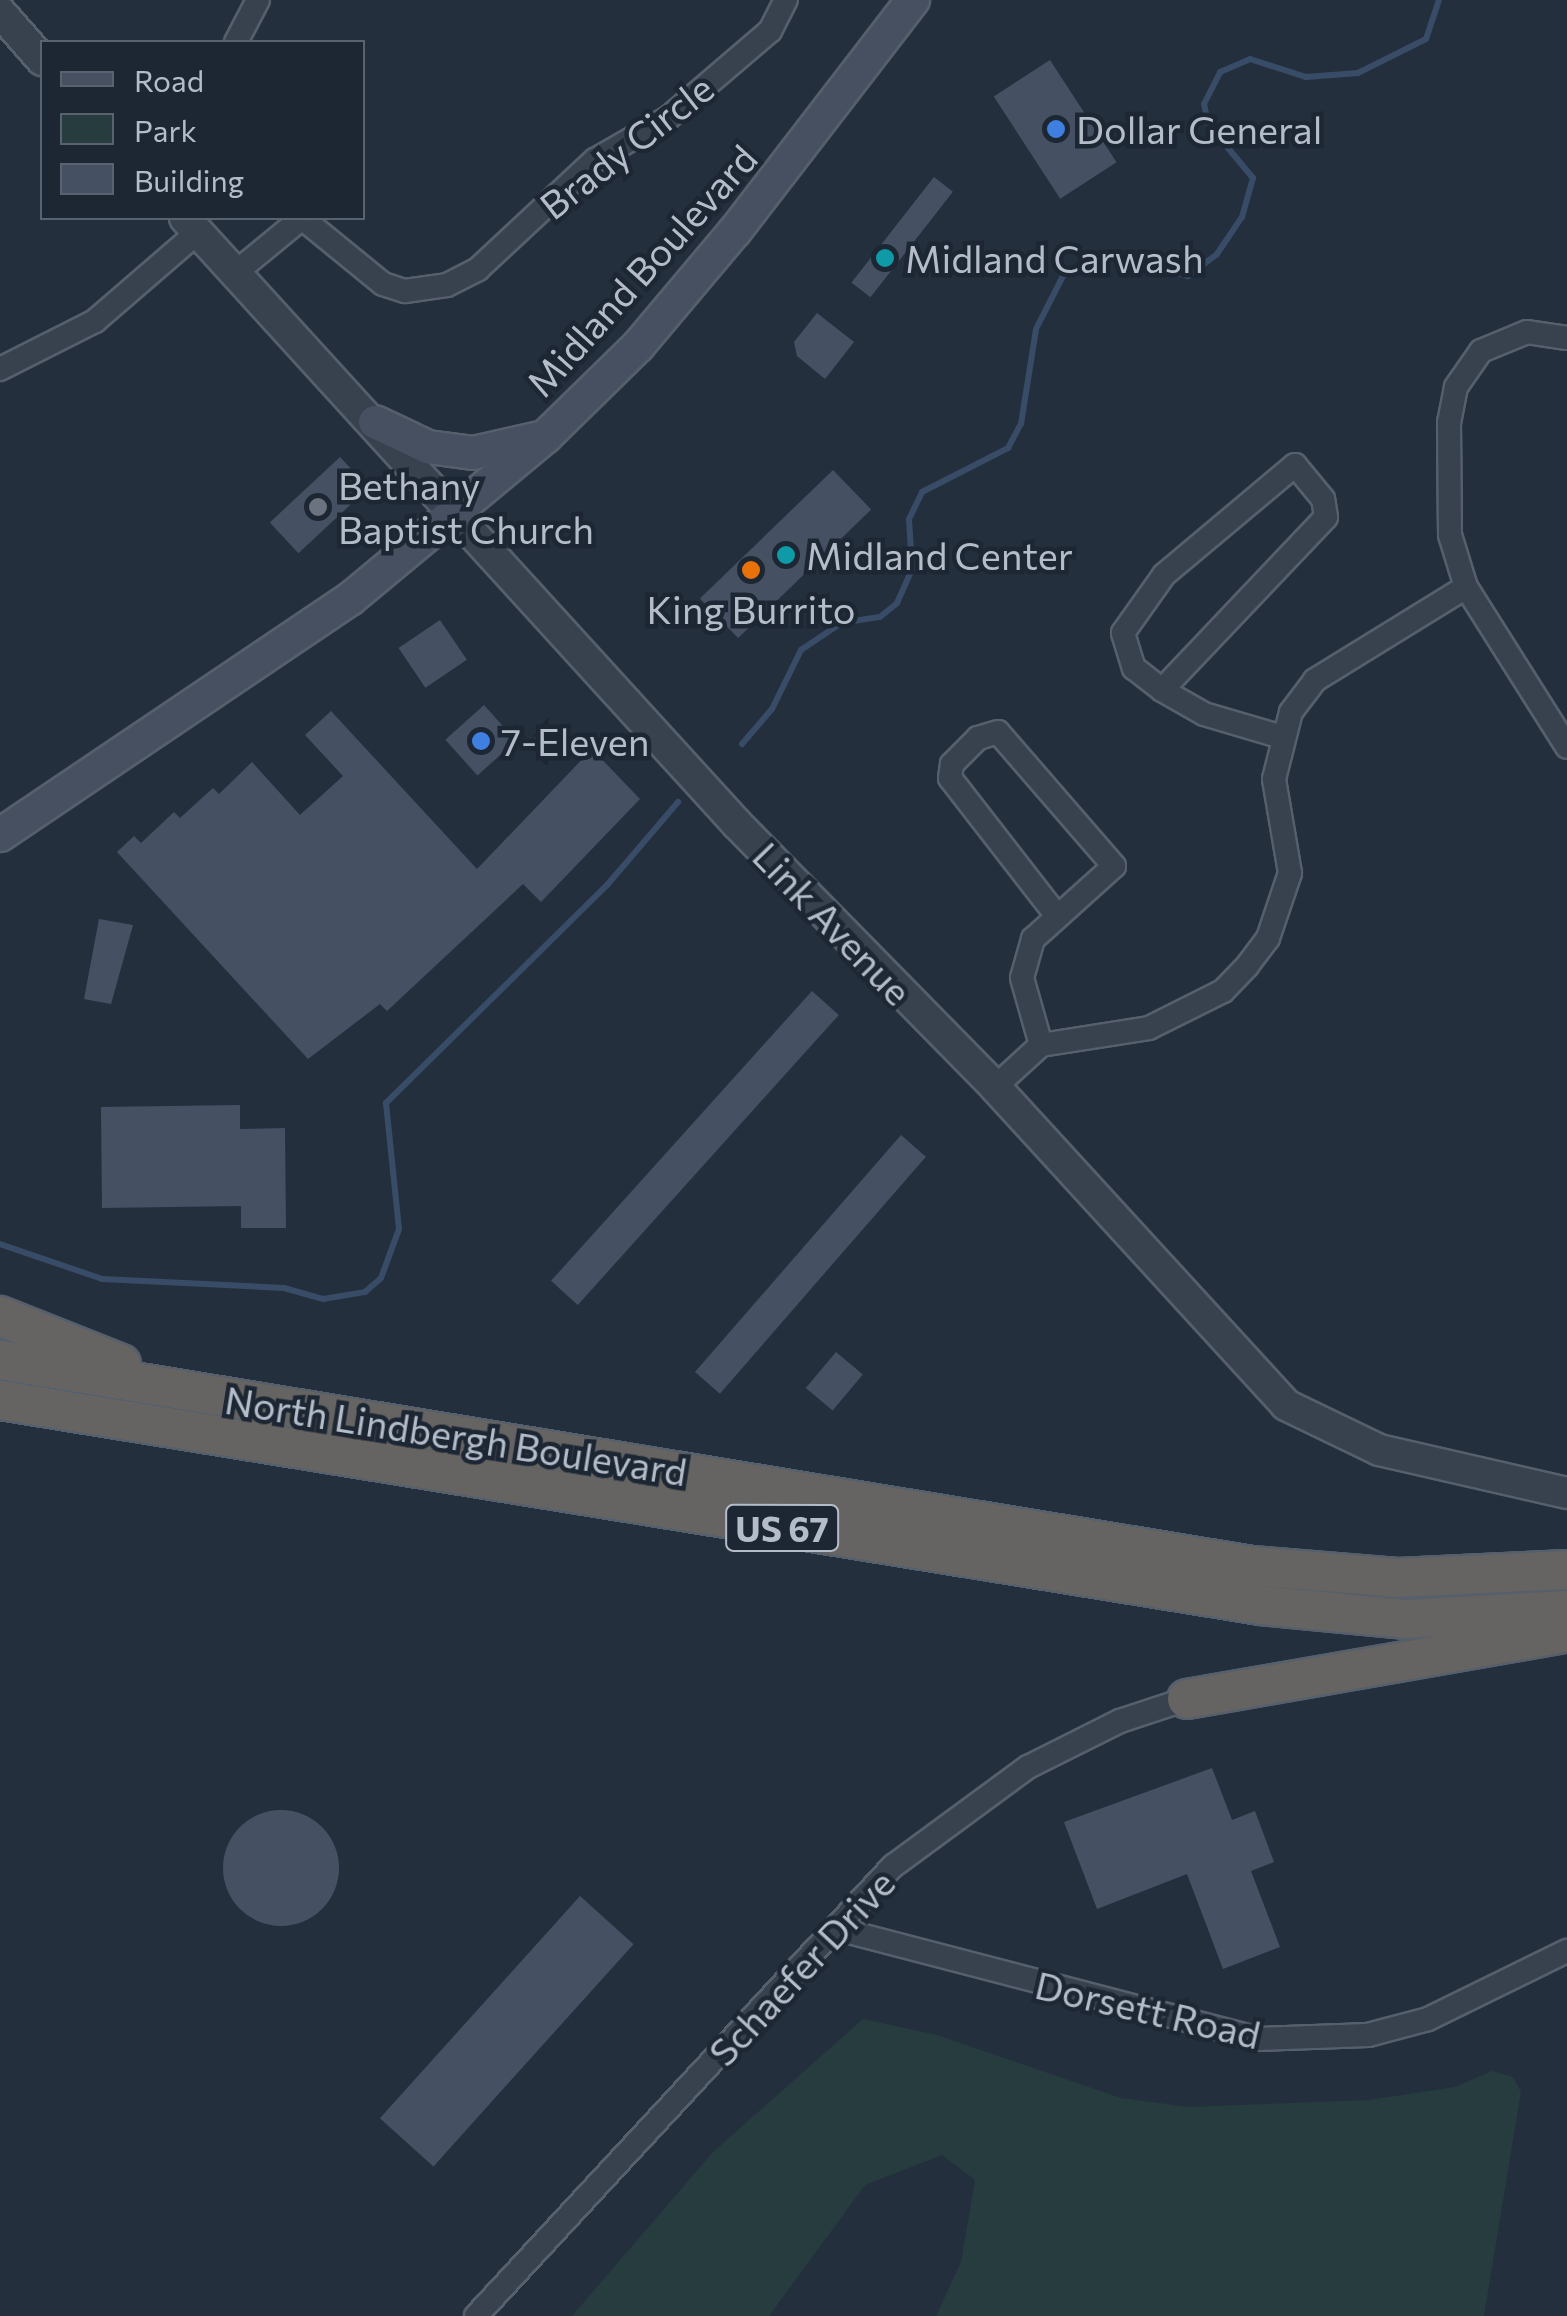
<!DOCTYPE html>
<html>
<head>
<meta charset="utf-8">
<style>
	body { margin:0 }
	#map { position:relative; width:1567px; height:2316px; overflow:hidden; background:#242f3e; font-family:Commissioner,sans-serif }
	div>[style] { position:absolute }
	.green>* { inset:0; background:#263c3f }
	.stream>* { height:6px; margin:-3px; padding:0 3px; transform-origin:3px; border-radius:3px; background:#394c67 }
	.building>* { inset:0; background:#455162; transform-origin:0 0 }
	.round { border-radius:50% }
	.roads { filter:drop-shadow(2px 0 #565f6c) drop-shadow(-2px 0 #565f6c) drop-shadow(0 2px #565f6c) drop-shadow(0 -2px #565f6c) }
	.minor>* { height:22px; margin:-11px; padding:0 11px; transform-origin:11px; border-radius:11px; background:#38414e }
	.tertiary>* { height:30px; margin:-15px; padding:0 15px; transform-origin:15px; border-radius:15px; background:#38414e }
	.secondary>* { height:32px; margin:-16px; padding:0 16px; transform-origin:16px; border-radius:16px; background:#465061 }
	.trunk>* { height:38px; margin:-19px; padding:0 19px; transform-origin:19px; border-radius:19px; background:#656462 }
	.dots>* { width:28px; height:28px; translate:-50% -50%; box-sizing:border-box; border:5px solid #1d2633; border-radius:50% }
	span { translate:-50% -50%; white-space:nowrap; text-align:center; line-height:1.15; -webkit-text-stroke:9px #1d2633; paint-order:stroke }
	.shield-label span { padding:2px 8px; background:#1d2633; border:2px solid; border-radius:8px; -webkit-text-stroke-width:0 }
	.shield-label { font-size:35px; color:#b4bcc9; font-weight:700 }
	.poi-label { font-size:38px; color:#b4bcc9 }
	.left { translate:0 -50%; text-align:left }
	.street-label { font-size:38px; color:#b4bcc9 }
	.legend { position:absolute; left:40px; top:40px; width:325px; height:180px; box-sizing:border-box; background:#1d2633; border:2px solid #59626f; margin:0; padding:12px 18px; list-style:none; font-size:30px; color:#b4bcc9 }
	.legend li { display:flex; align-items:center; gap:20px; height:50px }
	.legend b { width:50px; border:2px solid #59626f }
</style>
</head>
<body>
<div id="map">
	<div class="green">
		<div style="clip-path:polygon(863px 2019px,937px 2035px,1121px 2098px,1189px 2107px,1369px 2100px,1455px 2087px,1492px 2071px,1513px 2077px,1521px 2092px,1484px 2316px,936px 2316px,961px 2262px,975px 2180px,942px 2155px,865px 2185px,769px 2316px,572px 2316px,713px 2152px)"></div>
	</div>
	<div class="stream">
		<div style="left:742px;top:744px;width:46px;rotate:-49.4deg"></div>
		<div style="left:772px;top:709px;width:66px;rotate:-63.8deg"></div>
		<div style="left:801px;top:650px;width:48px;rotate:-34deg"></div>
		<div style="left:841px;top:623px;width:39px;rotate:-9deg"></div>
		<div style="left:880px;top:617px;width:22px;rotate:-39deg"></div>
		<div style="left:897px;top:603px;width:37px;rotate:-66deg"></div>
		<div style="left:912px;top:569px;width:50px;rotate:-93.4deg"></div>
		<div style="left:909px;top:519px;width:30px;rotate:-64deg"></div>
		<div style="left:922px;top:492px;width:97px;rotate:-27.1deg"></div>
		<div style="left:1008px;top:448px;width:27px;rotate:-62deg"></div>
		<div style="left:1021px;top:424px;width:96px;rotate:-81deg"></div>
		<div style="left:1036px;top:329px;width:59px;rotate:-63deg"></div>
		<div style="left:1063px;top:276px;width:46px;rotate:-27.1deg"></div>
		<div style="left:1104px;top:255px;width:87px;rotate:14deg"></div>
		<div style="left:1188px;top:276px;width:36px;rotate:-37deg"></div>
		<div style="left:1217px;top:254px;width:45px;rotate:-56deg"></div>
		<div style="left:1242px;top:217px;width:41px;rotate:-74.2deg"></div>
		<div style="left:1253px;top:178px;width:70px;rotate:-129.8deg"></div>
		<div style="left:1208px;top:124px;width:20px;rotate:-101deg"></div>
		<div style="left:1204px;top:104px;width:36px;rotate:-63deg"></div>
		<div style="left:1220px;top:72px;width:33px;rotate:-23deg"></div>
		<div style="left:1250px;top:59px;width:59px;rotate:17.8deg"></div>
		<div style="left:1306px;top:77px;width:52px;rotate:-4.4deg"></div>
		<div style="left:1358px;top:73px;width:76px;rotate:-26.6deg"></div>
		<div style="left:1426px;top:39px;width:41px;rotate:-71.6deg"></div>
		<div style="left:0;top:1244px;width:108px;rotate:18.9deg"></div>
		<div style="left:102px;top:1279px;width:182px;rotate:2.8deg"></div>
		<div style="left:284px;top:1288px;width:41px;rotate:15.8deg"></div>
		<div style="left:323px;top:1299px;width:43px;rotate:-9.5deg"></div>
		<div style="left:365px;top:1292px;width:21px;rotate:-41deg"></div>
		<div style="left:381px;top:1278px;width:52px;rotate:-69.8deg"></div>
		<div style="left:399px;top:1229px;width:127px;rotate:-95.9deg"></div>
		<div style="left:386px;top:1103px;width:312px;rotate:-44.6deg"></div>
		<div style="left:608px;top:884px;width:108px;rotate:-49.5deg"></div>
	</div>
	<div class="building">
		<div style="left:1050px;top:60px;width:122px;height:67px;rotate:57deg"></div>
		<div style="left:934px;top:177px;width:24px;height:134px;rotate:38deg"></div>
		<div style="clip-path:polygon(817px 313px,854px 342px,825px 379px,797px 356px,794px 342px)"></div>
		<div style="left:340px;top:457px;width:42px;height:96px;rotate:47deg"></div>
		<div style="left:833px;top:470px;width:55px;height:185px;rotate:46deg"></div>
		<div style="left:440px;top:620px;width:48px;height:50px;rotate:56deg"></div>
		<div style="left:484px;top:705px;width:48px;height:52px;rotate:48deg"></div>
		<div style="clip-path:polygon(331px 711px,477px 869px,592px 749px,640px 799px,541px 902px,523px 884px,387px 1011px,380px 1004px,308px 1059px,117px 852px,134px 836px,141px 843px,174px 812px,180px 818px,213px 788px,219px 794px,252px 762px,300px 815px,343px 776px,305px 735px)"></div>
		<div style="clip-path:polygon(99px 919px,133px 925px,111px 1004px,84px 999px)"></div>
		<div style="left:812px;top:991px;width:36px;height:390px;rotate:42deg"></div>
		<div style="clip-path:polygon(240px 1105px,240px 1129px,285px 1128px,286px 1228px,241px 1228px,241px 1206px,102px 1208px,101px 1107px)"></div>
		<div style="left:901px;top:1135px;width:33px;height:314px;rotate:41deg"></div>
		<div style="left:836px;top:1352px;width:35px;height:47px;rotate:40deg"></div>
		<div style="clip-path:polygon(1212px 1768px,1232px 1820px,1255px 1811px,1274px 1862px,1251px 1871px,1280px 1947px,1223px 1969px,1187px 1874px,1097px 1909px,1064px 1822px)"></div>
		<div class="round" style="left:223px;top:1810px;width:116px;height:116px"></div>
		<div style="left:580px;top:1896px;width:72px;height:299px;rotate:42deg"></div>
	</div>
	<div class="roads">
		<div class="minor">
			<div style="left:236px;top:42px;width:47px;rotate:-62.4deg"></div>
			<div style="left:302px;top:218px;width:104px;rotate:39.2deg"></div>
			<div style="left:383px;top:284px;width:23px;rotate:18deg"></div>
			<div style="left:405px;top:291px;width:42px;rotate:-8.1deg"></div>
			<div style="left:447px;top:285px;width:35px;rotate:-27deg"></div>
			<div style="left:478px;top:269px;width:160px;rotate:-43deg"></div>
			<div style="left:595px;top:160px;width:84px;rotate:-29.9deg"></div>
			<div style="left:668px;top:118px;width:134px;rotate:-40.5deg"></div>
			<div style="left:770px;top:31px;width:35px;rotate:-63deg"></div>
			<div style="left:235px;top:273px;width:87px;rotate:-39.4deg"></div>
			<div style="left:1567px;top:338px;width:40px;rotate:-171.5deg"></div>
			<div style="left:1527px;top:332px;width:50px;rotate:157.6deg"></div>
			<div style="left:1481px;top:351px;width:44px;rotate:124.8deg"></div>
			<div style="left:1456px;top:387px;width:36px;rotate:101deg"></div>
			<div style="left:1449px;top:422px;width:113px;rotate:89.5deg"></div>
			<div style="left:1450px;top:535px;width:54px;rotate:72.9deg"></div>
			<div style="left:1466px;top:587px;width:189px;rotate:57.7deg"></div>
			<div style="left:0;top:369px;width:106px;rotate:-26.8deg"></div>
			<div style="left:95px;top:321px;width:136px;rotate:-40.8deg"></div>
			<div style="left:1162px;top:690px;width:238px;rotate:-46.5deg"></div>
			<div style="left:1326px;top:517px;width:18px;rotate:-99deg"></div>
			<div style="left:1323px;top:499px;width:44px;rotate:-129.5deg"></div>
			<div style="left:1295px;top:465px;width:171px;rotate:140deg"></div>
			<div style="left:1164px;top:575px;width:71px;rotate:125.3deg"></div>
			<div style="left:1123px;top:633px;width:37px;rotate:73deg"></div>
			<div style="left:1134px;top:668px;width:36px;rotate:38deg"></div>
			<div style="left:1162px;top:690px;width:48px;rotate:29.7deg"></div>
			<div style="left:1204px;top:714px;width:81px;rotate:16.4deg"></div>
			<div style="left:1041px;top:1045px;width:70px;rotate:-105.8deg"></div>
			<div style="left:1022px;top:978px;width:41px;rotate:-74.2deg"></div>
			<div style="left:1033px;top:939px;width:109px;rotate:-42deg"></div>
			<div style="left:1114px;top:866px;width:177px;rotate:-130.9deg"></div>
			<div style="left:998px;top:732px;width:21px;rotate:163deg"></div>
			<div style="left:978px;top:738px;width:37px;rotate:135deg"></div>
			<div style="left:952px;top:764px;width:14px;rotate:98deg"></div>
			<div style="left:950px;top:778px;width:175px;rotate:52.2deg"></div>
			<div style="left:995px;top:1087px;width:62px;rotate:-42.4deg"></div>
			<div style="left:1041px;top:1045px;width:109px;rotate:-8.9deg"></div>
			<div style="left:1149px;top:1028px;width:83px;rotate:-26.6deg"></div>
			<div style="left:1223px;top:991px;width:35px;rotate:-46deg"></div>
			<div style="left:1247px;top:966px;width:35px;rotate:-53deg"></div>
			<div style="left:1268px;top:938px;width:69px;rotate:-71.3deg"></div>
			<div style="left:1290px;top:873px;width:95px;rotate:-99.7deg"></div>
			<div style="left:1274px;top:779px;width:69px;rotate:-75.8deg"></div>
			<div style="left:1291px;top:712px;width:40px;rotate:-53deg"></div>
			<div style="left:1315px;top:680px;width:177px;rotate:-31.6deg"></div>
			<div style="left:837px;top:1929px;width:435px;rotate:14.6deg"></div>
			<div style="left:1258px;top:2039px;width:110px;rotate:-2.1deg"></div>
			<div style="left:1368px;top:2035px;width:62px;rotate:-14.9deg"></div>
			<div style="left:1428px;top:2019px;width:155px;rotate:-26.1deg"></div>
			<div style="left:476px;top:2316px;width:614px;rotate:-47.18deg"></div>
			<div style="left:893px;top:1866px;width:167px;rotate:-36.3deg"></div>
			<div style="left:1028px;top:1767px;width:103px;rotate:-26.6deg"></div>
			<div style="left:1120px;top:1721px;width:71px;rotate:-18.2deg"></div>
		</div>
		<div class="tertiary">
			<div style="left:0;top:12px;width:64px;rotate:48.8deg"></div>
			<div style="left:185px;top:218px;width:820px;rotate:47.67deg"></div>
			<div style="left:737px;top:824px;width:368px;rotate:45.5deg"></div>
			<div style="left:995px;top:1087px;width:431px;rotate:47.5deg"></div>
			<div style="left:1286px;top:1405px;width:103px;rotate:25.8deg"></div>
			<div style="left:1379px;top:1450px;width:193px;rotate:12.9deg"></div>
		</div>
		<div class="secondary">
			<div style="left:375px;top:422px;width:59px;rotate:25.3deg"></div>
			<div style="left:428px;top:447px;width:45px;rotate:7.6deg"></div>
			<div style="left:473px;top:453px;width:69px;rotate:-12.6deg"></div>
			<div style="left:0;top:835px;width:422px;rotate:-34deg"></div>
			<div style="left:350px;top:599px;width:254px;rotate:-39.7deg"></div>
			<div style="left:545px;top:437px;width:130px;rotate:-44.4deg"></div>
			<div style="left:638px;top:346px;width:150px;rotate:-49.9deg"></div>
			<div style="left:735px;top:231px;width:292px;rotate:-52.4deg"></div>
		</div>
		<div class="trunk">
			<div style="left:0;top:1316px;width:130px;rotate:21.6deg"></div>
			<div style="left:0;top:1360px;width:1269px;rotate:9.34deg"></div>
			<div style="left:1252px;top:1566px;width:146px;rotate:4.7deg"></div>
			<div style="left:1398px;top:1578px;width:169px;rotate:-2.7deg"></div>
			<div style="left:0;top:1400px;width:1277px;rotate:9.24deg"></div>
			<div style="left:1260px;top:1605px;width:147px;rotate:5.5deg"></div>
			<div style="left:1406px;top:1619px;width:161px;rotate:-3.2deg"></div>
			<div style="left:1187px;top:1699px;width:386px;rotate:-9.9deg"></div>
		</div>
	</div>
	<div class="dots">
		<div style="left:1056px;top:129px;background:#3f7fe0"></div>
		<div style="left:885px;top:258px;background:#0f9aa8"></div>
		<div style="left:318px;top:507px;background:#6b7280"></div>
		<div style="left:786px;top:555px;background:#0f9aa8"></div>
		<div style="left:751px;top:570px;background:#e8710a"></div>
		<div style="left:481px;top:741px;background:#3f7fe0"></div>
	</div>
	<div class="shield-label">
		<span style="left:782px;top:1528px">US 67</span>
	</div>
	<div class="poi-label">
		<span class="left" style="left:1076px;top:129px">Dollar General</span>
		<span class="left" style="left:905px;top:258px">Midland Carwash</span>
		<span class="left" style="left:338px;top:507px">Bethany<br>Baptist Church</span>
		<span class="left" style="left:806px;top:555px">Midland Center</span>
		<span style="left:751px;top:609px">King Burrito</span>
		<span class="left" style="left:501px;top:741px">7-Eleven</span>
	</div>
	<div class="street-label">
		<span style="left:626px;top:146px;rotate:-38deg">Brady Circle</span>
		<span style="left:641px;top:270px;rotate:-48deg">Midland Boulevard</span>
		<span style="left:833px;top:923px;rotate:46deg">Link Avenue</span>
		<span style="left:456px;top:1435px;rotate:9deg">North Lindbergh Boulevard</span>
		<span style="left:801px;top:1967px;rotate:-47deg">Schaefer Drive</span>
		<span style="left:1148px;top:2009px;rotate:13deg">Dorsett Road</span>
	</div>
	<ul class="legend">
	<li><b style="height:12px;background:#465061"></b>Road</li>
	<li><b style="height:28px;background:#263c3f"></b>Park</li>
	<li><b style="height:28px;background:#455162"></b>Building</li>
	</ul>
</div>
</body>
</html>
